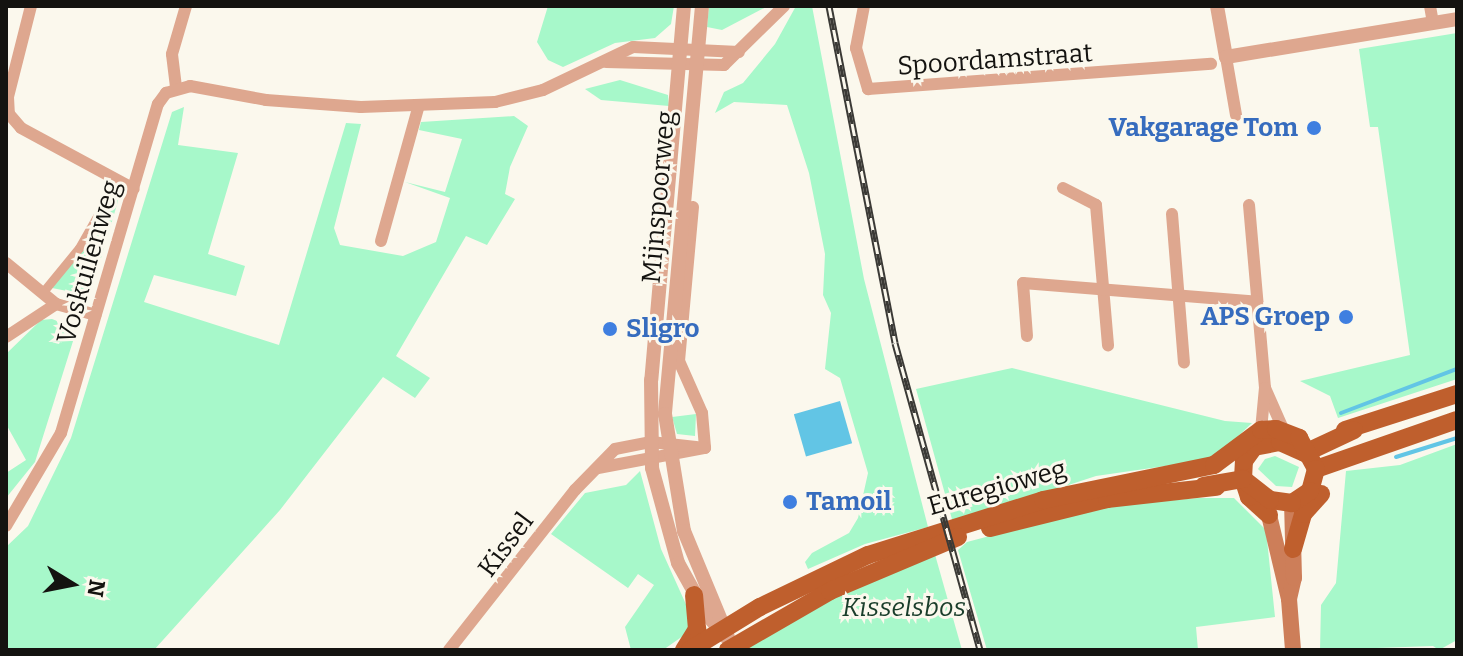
<!DOCTYPE html>
<html>
<head>
<meta charset="utf-8">
<style>
	body { margin:0 }
	#map { position:relative; width:1463px; height:656px; overflow:hidden; background:#fbf8ed; font-family:Bitter,serif }
	div>[style] { position:absolute }
	.green>* { inset:0; background:#a7f8ca }
	.water>* { inset:0; background:#62c5e5; transform-origin:0 0 }
	.stream>* { height:4px; margin:-2px; padding:0 2px; transform-origin:2px; border-radius:2px; background:#62c5e5 }
	.pedestrian>* { height:9px; margin:-4.5px; padding:0 4.5px; transform-origin:4.5px; border-radius:4.5px; background:#dea78f }
	.minor>* { height:12px; margin:-6px; padding:0 6px; transform-origin:6px; border-radius:6px; background:#dea78f }
	.tertiary>* { height:14px; margin:-7px; padding:0 7px; transform-origin:7px; border-radius:7px; background:#dea78f }
	.secondary>* { height:16px; margin:-8px; padding:0 8px; transform-origin:8px; border-radius:8px; background:#cd7e59 }
	.primary>* { height:18px; margin:-9px; padding:0 9px; transform-origin:9px; border-radius:9px; background:#bf5f2d }
	.rail>* { height:7px; margin-top:-3.5px; transform-origin:0; background:repeating-linear-gradient(90deg,#fbf8ed 0 12px,#3b3a36 0 24px); box-sizing:border-box; border-block:2px solid #3b3a36 }
	.dots>* { width:22px; height:22px; translate:-50% -50%; box-sizing:border-box; border:4px solid #fbf8ed; border-radius:50% }
	span { translate:-50% -50%; white-space:nowrap; text-align:center; line-height:1.15; -webkit-text-stroke:6px #fbf8ed; paint-order:stroke }
	.street-label { font-size:26px; color:#141310 }
	.shop-label { font-size:26px; color:#366cbe; font-weight:700 }
	.right { translate:-100% -50%; text-align:right }
	.left { translate:0 -50%; text-align:left }
	.park-label { font-size:26px; color:#193d2a; font-style:italic }
	.frame { position:absolute; inset:0; border:8px solid #141310; pointer-events:none }
	.north { position:absolute; left:32px; top:544px; width:80px; height:80px; -webkit-text-stroke:6px #fbf8ed; paint-order:stroke; rotate:100deg; font-size:22px; font-weight:700; line-height:32px; text-align:center; color:#141310 }
	.north::after { content:''; display:block; margin:auto; width:28px; height:36px; background:#141310; clip-path:polygon(50% 0,100% 100%,50% 72%,0 100%) }
</style>
</head>
<body>
<div id="map">
	<div class="green">
		<div style="clip-path:polygon(548px 6px,674px 6px,671px 24px,655px 38px,615px 43px,563px 67px,548px 60px,537px 42px)"></div>
		<div style="clip-path:polygon(709px 6px,768px 6px,722px 30px,707px 27px)"></div>
		<div style="clip-path:polygon(796px 6px,812px 6px,864px 279px,928px 527px,865px 544px,808px 569px,805px 562px,812px 553px,849px 533px,858px 518px,868px 473px,840px 378px,825px 369px,831px 313px,823px 295px,825px 254px,809px 173px,787px 105px,734px 102px,715px 113px,724px 92px,743px 83px,775px 44px)"></div>
		<div style="clip-path:polygon(1457px 33px,1457px 379px,1338px 418px,1330px 396px,1300px 381px,1410px 355px,1378px 127px,1370px 127px,1359px 49px)"></div>
		<div style="clip-path:polygon(620px 80px,668px 95px,669px 106px,601px 100px,585px 89px)"></div>
		<div style="clip-path:polygon(184px 107px,178px 145px,238px 153px,208px 254px,245px 266px,236px 296px,154px 275px,144px 302px,279px 345px,346px 123px,361px 124px,334px 228px,340px 245px,403px 256px,436px 242px,450px 198px,405px 182px,445px 192px,462px 139px,419px 130px,421px 122px,514px 116px,528px 126px,510px 167px,505px 194px,515px 199px,487px 245px,466px 236px,396px 356px,430px 378px,415px 398px,383px 377px,280px 510px,154px 650px,6px 650px,6px 547px,28px 526px,71px 438px,172px 112px)"></div>
		<div style="clip-path:polygon(115px 193px,118px 201px,93px 285px,82px 294px,52px 288px)"></div>
		<div style="clip-path:polygon(52px 319px,70px 326px,74px 338px,35px 462px,6px 498px,6px 473px,26px 460px,6px 424px,6px 354px,41px 320px)"></div>
		<div style="clip-path:polygon(1012px 368px,1225px 421px,1252px 423px,1214px 459px,1096px 476px,953px 523px,916px 389px)"></div>
		<div style="clip-path:polygon(696px 414px,695px 436px,677px 434px,672px 417px)"></div>
		<div style="clip-path:polygon(1457px 444px,1457px 640px,1439px 650px,1433px 646px,1320px 650px,1321px 605px,1336px 583px,1346px 471px,1400px 465px)"></div>
		<div style="clip-path:polygon(1275px 456px,1299px 467px,1292px 487px,1276px 486px,1258px 469px,1265px 459px)"></div>
		<div style="clip-path:polygon(640px 471px,661px 549px,689px 611px,690px 631px,663px 650px,631px 650px,625px 627px,654px 585px,638px 574px,628px 588px,551px 534px,585px 493px,626px 485px)"></div>
		<div style="clip-path:polygon(1198px 498px,1234px 498px,1266px 530px,1275px 617px,1196px 627px,1198px 650px,987px 650px,958px 550px,967px 542px,1104px 506px)"></div>
		<div style="clip-path:polygon(934px 551px,962px 650px,734px 650px,897px 565px)"></div>
	</div>
	<div class="water">
		<div style="left:840px;top:401px;width:44px;height:48px;rotate:74deg"></div>
	</div>
	<div class="stream">
		<div style="left:1341px;top:413px;width:124px;rotate:-20.8deg"></div>
		<div style="left:1396px;top:457px;width:64px;rotate:-17.3deg"></div>
	</div>
	<div class="pedestrian">
		<div style="left:42px;top:293px;width:58px;rotate:-50.6deg"></div>
		<div style="left:79px;top:248px;width:77px;rotate:-60.4deg"></div>
	</div>
	<div class="minor">
		<div style="left:31px;top:6px;width:94px;rotate:104.2deg"></div>
		<div style="left:8px;top:97px;width:17px;rotate:87deg"></div>
		<div style="left:9px;top:114px;width:18px;rotate:49deg"></div>
		<div style="left:21px;top:128px;width:128px;rotate:28.4deg"></div>
		<div style="left:864px;top:6px;width:43px;rotate:100.8deg"></div>
		<div style="left:856px;top:48px;width:43px;rotate:73.7deg"></div>
		<div style="left:868px;top:89px;width:344px;rotate:-4.2deg"></div>
		<div style="left:1430px;top:6px;width:17px;rotate:80deg"></div>
		<div style="left:1226px;top:57px;width:59px;rotate:80.2deg"></div>
		<div style="left:606px;top:62px;width:118px;rotate:1.5deg"></div>
		<div style="left:724px;top:65px;width:84px;rotate:-44.5deg"></div>
		<div style="left:176px;top:87px;width:33px;rotate:-97deg"></div>
		<div style="left:172px;top:54px;width:50px;rotate:-73.7deg"></div>
		<div style="left:1063px;top:188px;width:37px;rotate:27deg"></div>
		<div style="left:1096px;top:205px;width:141px;rotate:85.1deg"></div>
		<div style="left:1249px;top:205px;width:184px;rotate:85deg"></div>
		<div style="left:1265px;top:388px;width:47px;rotate:66.2deg"></div>
		<div style="left:693px;top:207px;width:155px;rotate:95.2deg"></div>
		<div style="left:679px;top:361px;width:57px;rotate:66.1deg"></div>
		<div style="left:702px;top:413px;width:35px;rotate:85deg"></div>
		<div style="left:1172px;top:214px;width:149px;rotate:85.4deg"></div>
		<div style="left:381px;top:241px;width:141px;rotate:-74.4deg"></div>
		<div style="left:6px;top:263px;width:65px;rotate:39.4deg"></div>
		<div style="left:56px;top:304px;width:41px;rotate:15.4deg"></div>
		<div style="left:1027px;top:336px;width:53px;rotate:-94.3deg"></div>
		<div style="left:1023px;top:283px;width:235px;rotate:4.6deg"></div>
		<div style="left:6px;top:337px;width:60px;rotate:-33.4deg"></div>
		<div style="left:1261px;top:430px;width:42px;rotate:-84.6deg"></div>
		<div style="left:598px;top:468px;width:109px;rotate:-10.6deg"></div>
		<div style="left:6px;top:526px;width:108px;rotate:-59.4deg"></div>
		<div style="left:61px;top:433px;width:343px;rotate:-73.6deg"></div>
		<div style="left:158px;top:104px;width:14px;rotate:-54deg"></div>
		<div style="left:166px;top:93px;width:25px;rotate:-16deg"></div>
		<div style="left:190px;top:86px;width:77px;rotate:10.4deg"></div>
		<div style="left:266px;top:100px;width:95px;rotate:4.2deg"></div>
		<div style="left:361px;top:107px;width:134px;rotate:-2.1deg"></div>
		<div style="left:495px;top:102px;width:49px;rotate:-14deg"></div>
		<div style="left:543px;top:90px;width:100px;rotate:-25.5deg"></div>
		<div style="left:633px;top:47px;width:106px;rotate:2.7deg"></div>
		<div style="left:449px;top:650px;width:204px;rotate:-51.8deg"></div>
		<div style="left:575px;top:490px;width:57px;rotate:-45.7deg"></div>
		<div style="left:615px;top:449px;width:37px;rotate:-11deg"></div>
		<div style="left:651px;top:442px;width:54px;rotate:6.3deg"></div>
	</div>
	<div class="tertiary">
		<div style="left:684px;top:6px;width:375px;rotate:95deg"></div>
		<div style="left:651px;top:380px;width:88px;rotate:89.3deg"></div>
		<div style="left:652px;top:468px;width:98px;rotate:74.7deg"></div>
		<div style="left:678px;top:563px;width:60px;rotate:60.9deg"></div>
		<div style="left:707px;top:615px;width:32px;rotate:49deg"></div>
		<div style="left:702px;top:6px;width:410px;rotate:95.2deg"></div>
		<div style="left:665px;top:414px;width:119px;rotate:80.8deg"></div>
		<div style="left:684px;top:531px;width:115px;rotate:67.5deg"></div>
		<div style="left:1217px;top:6px;width:52px;rotate:80deg"></div>
		<div style="left:1226px;top:57px;width:234px;rotate:-9.3deg"></div>
	</div>
	<div class="secondary">
		<div style="left:1269px;top:515px;width:86px;rotate:76.6deg"></div>
		<div style="left:1289px;top:599px;width:51px;rotate:85.5deg"></div>
		<div style="left:1289px;top:599px;width:22px;rotate:-77deg"></div>
		<div style="left:1294px;top:578px;width:75px;rotate:-91.5deg"></div>
	</div>
	<div class="primary">
		<div style="left:1345px;top:430px;width:118px;rotate:-17.8deg"></div>
		<div style="left:1316px;top:469px;width:149px;rotate:-19.2deg"></div>
		<div style="left:1269px;top:515px;width:27px;rotate:-138deg"></div>
		<div style="left:1249px;top:497px;width:19px;rotate:-108deg"></div>
		<div style="left:1243px;top:479px;width:18px;rotate:-87deg"></div>
		<div style="left:1244px;top:461px;width:17px;rotate:-54deg"></div>
		<div style="left:1254px;top:447px;width:26px;rotate:-11deg"></div>
		<div style="left:1280px;top:442px;width:27px;rotate:24deg"></div>
		<div style="left:1305px;top:453px;width:54px;rotate:-25.1deg"></div>
		<div style="left:990px;top:528px;width:121px;rotate:-13.9deg"></div>
		<div style="left:1107px;top:499px;width:110px;rotate:-6.3deg"></div>
		<div style="left:1293px;top:549px;width:36px;rotate:-74deg"></div>
		<div style="left:1303px;top:514px;width:27px;rotate:-48deg"></div>
		<div style="left:684px;top:650px;width:25px;rotate:-58deg"></div>
		<div style="left:697px;top:629px;width:34px;rotate:-95deg"></div>
		<div style="left:690px;top:650px;width:82px;rotate:-31.6deg"></div>
		<div style="left:760px;top:607px;width:120px;rotate:-25.7deg"></div>
		<div style="left:868px;top:555px;width:183px;rotate:-17.4deg"></div>
		<div style="left:1043px;top:500px;width:175px;rotate:-11.6deg"></div>
		<div style="left:1214px;top:465px;width:59px;rotate:-36.7deg"></div>
		<div style="left:1261px;top:430px;width:15px;rotate:-4deg"></div>
		<div style="left:1276px;top:429px;width:25px;rotate:21deg"></div>
		<div style="left:1299px;top:438px;width:35px;rotate:61deg"></div>
		<div style="left:1316px;top:469px;width:23px;rotate:105deg"></div>
		<div style="left:1310px;top:491px;width:22px;rotate:146deg"></div>
		<div style="left:1292px;top:503px;width:22px;rotate:-172deg"></div>
		<div style="left:1270px;top:500px;width:34px;rotate:-142deg"></div>
		<div style="left:1243px;top:479px;width:40px;rotate:170deg"></div>
		<div style="left:728px;top:650px;width:118px;rotate:-30deg"></div>
		<div style="left:830px;top:591px;width:139px;rotate:-22.9deg"></div>
	</div>
	<div class="rail">
		<div style="left:829px;top:6px;width:343px;rotate:78.9deg"></div>
		<div style="left:895px;top:343px;width:319px;rotate:74.5deg"></div>
	</div>
	<div class="dots">
		<div style="left:1314px;top:128px;background:#3f7fe0"></div>
		<div style="left:1346px;top:317px;background:#3f7fe0"></div>
		<div style="left:610px;top:329px;background:#3f7fe0"></div>
		<div style="left:790px;top:502px;background:#3f7fe0"></div>
	</div>
	<div class="street-label">
		<span style="left:995px;top:60px;rotate:-4deg">Spoordamstraat</span>
		<span style="left:659px;top:197px;rotate:-85deg">Mijnspoorweg</span>
		<span style="left:89px;top:262px;rotate:-74deg">Voskuilenweg</span>
		<span style="left:997px;top:488px;rotate:-16deg">Euregioweg</span>
		<span style="left:506px;top:545px;rotate:-53deg">Kissel</span>
	</div>
	<div class="shop-label">
		<span class="right" style="left:1298px;top:128px">Vakgarage Tom</span>
		<span class="right" style="left:1330px;top:317px">APS Groep</span>
		<span class="left" style="left:626px;top:329px">Sligro</span>
		<span class="left" style="left:806px;top:502px">Tamoil</span>
	</div>
	<div class="park-label">
		<span style="left:904px;top:608px">Kisselsbos</span>
	</div>
	<div class="frame"></div>
	<div class="north">N</div>
</div>
</body>
</html>
